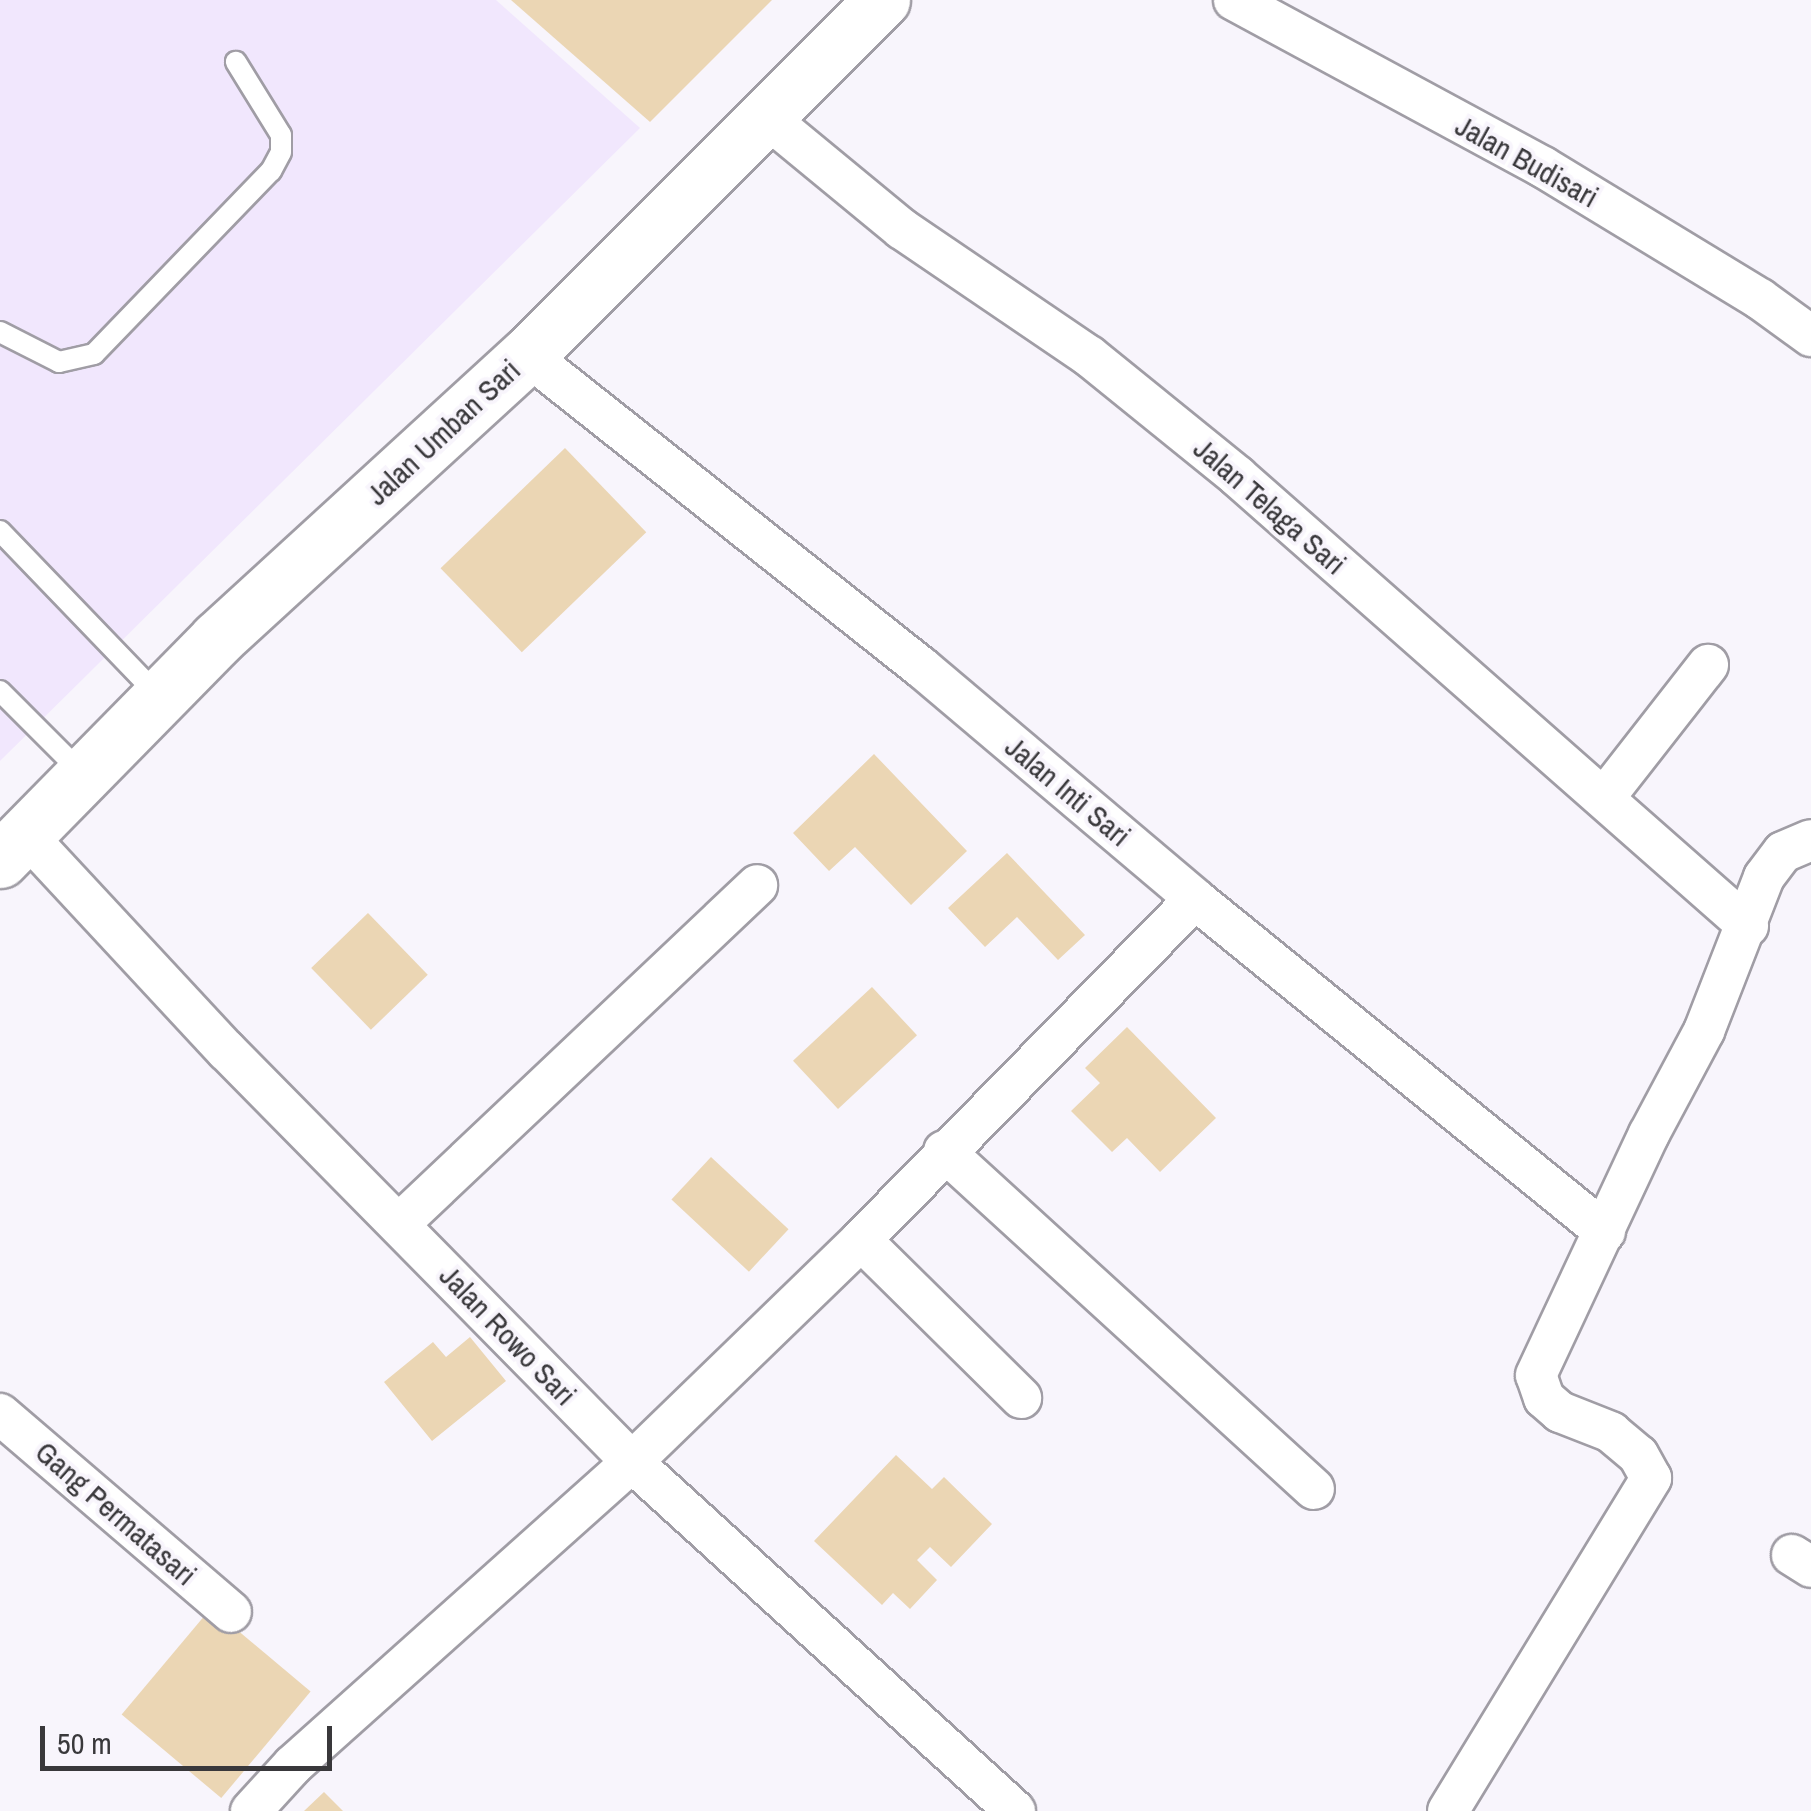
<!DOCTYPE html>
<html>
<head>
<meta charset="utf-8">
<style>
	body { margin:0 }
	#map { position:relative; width:1811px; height:1811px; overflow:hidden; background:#f8f5fc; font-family:"Archivo Narrow",sans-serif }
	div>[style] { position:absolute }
	.education>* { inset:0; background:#f1e7fd }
	.building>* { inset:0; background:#ebd6b4; transform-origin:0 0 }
	.roads { filter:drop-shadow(2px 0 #a09da5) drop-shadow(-2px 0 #a09da5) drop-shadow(0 2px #a09da5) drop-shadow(0 -2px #a09da5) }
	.lane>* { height:20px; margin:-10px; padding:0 10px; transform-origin:10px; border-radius:10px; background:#fff }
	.street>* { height:40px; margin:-20px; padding:0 20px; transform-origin:20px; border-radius:20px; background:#fff }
	.secondary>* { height:55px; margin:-27.5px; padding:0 27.5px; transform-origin:27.5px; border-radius:27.5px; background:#fff }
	span { translate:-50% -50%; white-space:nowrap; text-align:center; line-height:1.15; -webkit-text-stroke:8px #f8f5fc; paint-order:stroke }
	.street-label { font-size:30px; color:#39383b }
	.scale { position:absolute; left:40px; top:1726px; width:292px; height:45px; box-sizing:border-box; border:5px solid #39383b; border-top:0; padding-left:12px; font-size:30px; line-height:35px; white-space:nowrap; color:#39383b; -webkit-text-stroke:8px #f8f5fc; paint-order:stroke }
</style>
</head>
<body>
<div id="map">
	<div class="education">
		<div style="clip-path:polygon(0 0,496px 0,640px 128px,0 761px)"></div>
	</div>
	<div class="building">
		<div style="clip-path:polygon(511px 0,772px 0,650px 122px)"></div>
		<div style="left:565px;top:448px;width:117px;height:173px;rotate:46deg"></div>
		<div style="clip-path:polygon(874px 754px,967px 851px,911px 905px,855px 847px,829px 871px,793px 833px)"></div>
		<div style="clip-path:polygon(1007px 853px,1085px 935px,1058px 960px,1017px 917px,985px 947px,948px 908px)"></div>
		<div style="left:368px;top:913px;width:86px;height:79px;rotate:46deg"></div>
		<div style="left:872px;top:987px;width:66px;height:108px;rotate:47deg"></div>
		<div style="clip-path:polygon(1127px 1027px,1216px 1118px,1160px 1172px,1127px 1138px,1112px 1152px,1071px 1111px,1100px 1083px,1085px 1068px)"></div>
		<div style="left:711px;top:1157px;width:106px;height:58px;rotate:43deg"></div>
		<div style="clip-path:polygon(470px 1337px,506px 1381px,432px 1441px,384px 1382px,433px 1342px,446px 1357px)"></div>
		<div style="clip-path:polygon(896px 1455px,932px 1489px,944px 1477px,992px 1524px,951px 1567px,930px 1547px,917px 1560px,937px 1580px,910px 1609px,893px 1593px,882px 1605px,814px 1541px)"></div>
		<div style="left:211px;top:1608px;width:130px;height:139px;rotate:40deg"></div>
		<div style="clip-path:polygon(324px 1792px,343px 1811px,304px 1811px)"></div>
	</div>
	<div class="roads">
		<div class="lane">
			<div style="left:0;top:332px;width:66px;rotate:27deg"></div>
			<div style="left:59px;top:362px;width:36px;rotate:-13deg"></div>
			<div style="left:94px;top:354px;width:255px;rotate:-46deg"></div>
			<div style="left:271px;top:171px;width:21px;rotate:-62deg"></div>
			<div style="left:281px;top:152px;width:17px;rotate:-90deg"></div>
			<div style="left:281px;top:135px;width:86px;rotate:-121.7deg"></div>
			<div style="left:0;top:531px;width:228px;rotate:46.1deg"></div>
			<div style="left:0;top:691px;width:117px;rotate:45deg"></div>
		</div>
		<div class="street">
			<div style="left:1234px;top:0;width:351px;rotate:28.4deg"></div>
			<div style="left:1543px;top:167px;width:254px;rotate:31.3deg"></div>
			<div style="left:1760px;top:299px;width:63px;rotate:36deg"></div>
			<div style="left:766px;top:117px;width:176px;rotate:39.5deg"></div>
			<div style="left:902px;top:229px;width:226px;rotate:34.2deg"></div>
			<div style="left:1089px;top:356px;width:191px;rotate:39deg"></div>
			<div style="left:1237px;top:476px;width:681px;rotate:41.37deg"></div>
			<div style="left:527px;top:355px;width:504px;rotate:38.39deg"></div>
			<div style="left:922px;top:668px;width:358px;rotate:40.2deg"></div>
			<div style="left:1195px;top:899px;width:528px;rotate:39.08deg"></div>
			<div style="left:1604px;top:798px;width:169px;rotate:-52deg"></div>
			<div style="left:26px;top:835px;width:294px;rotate:47.1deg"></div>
			<div style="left:226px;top:1050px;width:578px;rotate:45.42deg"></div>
			<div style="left:632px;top:1462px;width:518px;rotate:42.34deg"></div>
			<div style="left:944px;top:1151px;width:501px;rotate:42.41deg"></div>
			<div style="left:399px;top:1224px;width:493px;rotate:-43.4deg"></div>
			<div style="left:861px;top:1240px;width:225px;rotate:44.6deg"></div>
			<div style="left:0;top:1414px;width:304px;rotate:40.6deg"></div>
			<div style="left:1792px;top:1555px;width:22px;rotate:32deg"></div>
			<div style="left:251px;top:1811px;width:62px;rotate:-47.6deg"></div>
			<div style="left:293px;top:1765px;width:455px;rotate:-41.8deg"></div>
			<div style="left:632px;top:1462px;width:319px;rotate:-44.1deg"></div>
			<div style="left:861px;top:1240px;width:477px;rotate:-45.6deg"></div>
			<div style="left:1448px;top:1811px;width:390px;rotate:-58.6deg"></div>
			<div style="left:1651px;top:1478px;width:26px;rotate:-119deg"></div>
			<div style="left:1638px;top:1455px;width:35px;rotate:-140deg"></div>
			<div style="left:1611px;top:1432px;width:55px;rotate:-158.6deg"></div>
			<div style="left:1560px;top:1412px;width:21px;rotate:-139deg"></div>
			<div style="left:1544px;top:1398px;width:24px;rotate:-109deg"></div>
			<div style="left:1536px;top:1375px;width:266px;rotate:-64.9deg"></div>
			<div style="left:1649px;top:1134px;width:117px;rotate:-61.9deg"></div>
			<div style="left:1704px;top:1031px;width:165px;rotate:-68.7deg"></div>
			<div style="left:1764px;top:877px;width:31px;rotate:-53deg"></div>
			<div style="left:1783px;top:852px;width:30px;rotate:-23deg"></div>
		</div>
		<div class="secondary">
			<div style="left:0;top:860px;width:310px;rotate:-45.5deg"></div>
			<div style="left:217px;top:639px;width:420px;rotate:-42.5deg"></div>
			<div style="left:527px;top:355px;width:502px;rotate:-45deg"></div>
		</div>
	</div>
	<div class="street-label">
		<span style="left:1527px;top:161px;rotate:29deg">Jalan Budisari</span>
		<span style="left:443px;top:432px;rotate:-43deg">Jalan Umban Sari</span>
		<span style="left:1270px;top:506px;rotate:41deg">Jalan Telaga Sari</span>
		<span style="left:1068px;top:791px;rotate:40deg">Jalan Inti Sari</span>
		<span style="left:508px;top:1335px;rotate:46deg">Jalan Rowo Sari</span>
		<span style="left:116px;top:1513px;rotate:41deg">Gang Permatasari</span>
	</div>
	<div class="scale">50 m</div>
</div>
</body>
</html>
